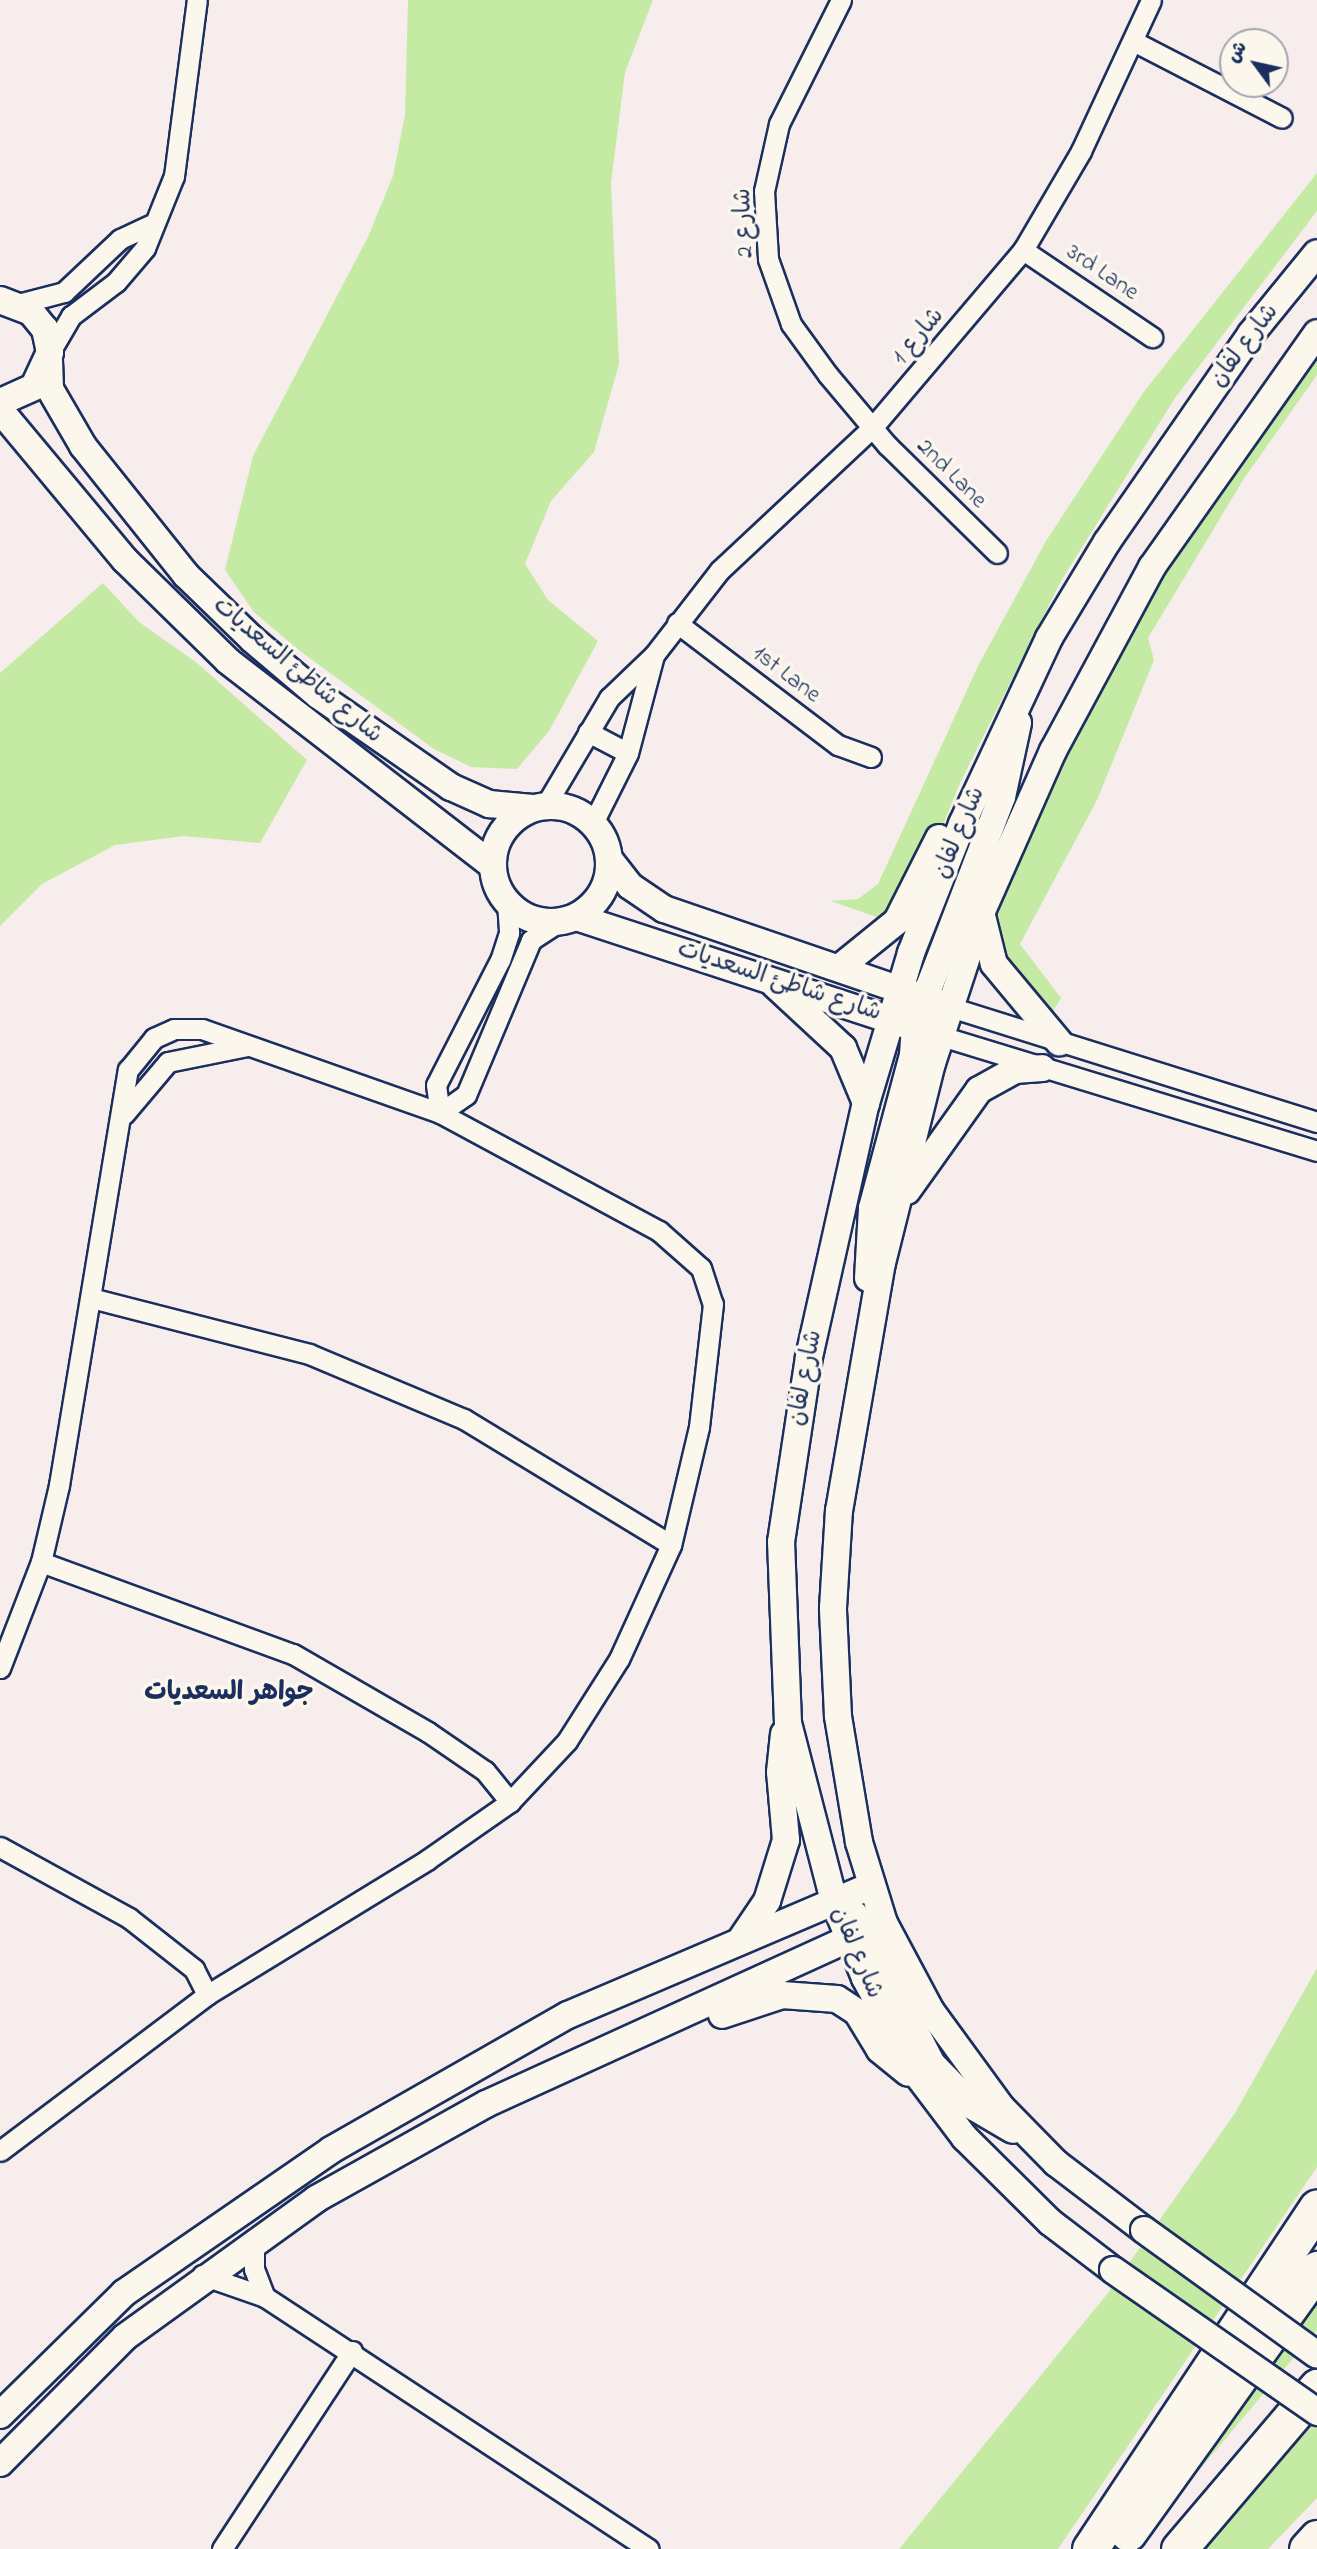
<!DOCTYPE html>
<html>
<head>
<meta charset="utf-8">
<style>
	body { margin:0 }
	#map { position:relative; width:1317px; height:2549px; overflow:hidden; background:#f7eded; font-family:"Indie Flower","Playpen Sans Arabic",sans-serif }
	div>[style] { position:absolute }
	.green>* { inset:0; background:#c5eaa4 }
	.roads { filter:drop-shadow(2px 0 #1b2f5e) drop-shadow(-2px 0 #1b2f5e) drop-shadow(0 2px #1b2f5e) drop-shadow(0 -2px #1b2f5e) }
	.street>* { height:19px; margin:-9.5px; padding:0 9.5px; transform-origin:9.5px; border-radius:9.5px; background:#fbf7ec }
	.secondary>* { height:26px; margin:-13px; padding:0 13px; transform-origin:13px; border-radius:13px; background:#fbf7ec }
	.secondary>.ring { margin:-13px; padding:0; box-sizing:content-box; background:none; border:26px solid #fbf7ec; border-radius:50% }
	.highway>* { height:35px; margin:-17.5px; padding:0 17.5px; transform-origin:17.5px; border-radius:17.5px; background:#fbf7ec }
	.bridges { filter:drop-shadow(2px 0 #1b2f5e) drop-shadow(-2px 0 #1b2f5e) drop-shadow(0 2px #1b2f5e) drop-shadow(0 -2px #1b2f5e) }
	.secondary-bridge>* { height:26px; margin:-13px; padding:0 13px; transform-origin:13px; border-radius:13px; background:#fbf7ec }
	span { translate:-50% -50%; white-space:nowrap; text-align:center; line-height:1.15; -webkit-text-stroke:7px #fbf7ec; paint-order:stroke }
	.street-label { font-size:24px; color:#1b2f5e }
	.neighbourhood-label { font-size:26px; color:#1b2f5e; font-weight:700 }
	.north { position:absolute; left:1219px; top:28px; width:70px; height:70px; box-sizing:border-box; background:#fbf7ec; border:2px solid #a1a7b3; border-radius:50%; rotate:303deg; font-size:19px; font-weight:700; line-height:28px; text-align:center; color:#1b2f5e }
	.north::after { content:''; display:block; margin:auto; width:24px; height:32px; background:#1b2f5e; clip-path:polygon(50% 0,100% 100%,50% 72%,0 100%) }
</style>
</head>
<body>
<div id="map">
	<div class="green">
		<div style="clip-path:polygon(408px 0,653px 0,625px 72px,611px 183px,619px 364px,594px 452px,551px 501px,525px 564px,548px 600px,598px 641px,549px 731px,517px 769px,471px 767px,434px 749px,296px 648px,254px 612px,225px 570px,253px 456px,368px 237px,393px 176px,405px 115px)"></div>
		<div style="clip-path:polygon(1317px 173px,1317px 211px,1175px 398px,1061px 581px,960px 783px,902px 926px,831px 901px,858px 899px,878px 884px,978px 666px,1046px 541px,1143px 393px)"></div>
		<div style="clip-path:polygon(1317px 340px,1317px 375px,1243px 480px,1148px 638px,1154px 660px,1097px 800px,1020px 944px,1061px 998px,1053px 1011px,1011px 997px,980px 954px,1032px 821px,1136px 613px)"></div>
		<div style="clip-path:polygon(103px 583px,139px 622px,197px 663px,307px 760px,260px 843px,184px 836px,115px 845px,42px 884px,0 926px,0 673px)"></div>
		<div style="clip-path:polygon(1317px 1968px,1317px 2167px,1058px 2549px,899px 2549px,1108px 2293px,1235px 2113px)"></div>
		<div style="clip-path:polygon(1317px 2289px,1317px 2330px,1136px 2545px)"></div>
		<div style="clip-path:polygon(1317px 2413px,1317px 2498px,1268px 2549px,1198px 2549px)"></div>
	</div>
	<div class="roads">
		<div class="street">
			<div style="left:841px;top:0;width:139px;rotate:116.6deg"></div>
			<div style="left:779px;top:124px;width:69px;rotate:102.6deg"></div>
			<div style="left:764px;top:191px;width:68px;rotate:86.6deg"></div>
			<div style="left:768px;top:259px;width:69px;rotate:70.5deg"></div>
			<div style="left:791px;top:324px;width:63px;rotate:54deg"></div>
			<div style="left:828px;top:375px;width:92px;rotate:49.9deg"></div>
			<div style="left:887px;top:445px;width:154px;rotate:44.5deg"></div>
			<div style="left:1135px;top:42px;width:165px;rotate:27.3deg"></div>
			<div style="left:1023px;top:250px;width:156px;rotate:34deg"></div>
			<div style="left:18px;top:304px;width:48px;rotate:-14.6deg"></div>
			<div style="left:64px;top:292px;width:77px;rotate:-43.4deg"></div>
			<div style="left:120px;top:239px;width:33px;rotate:-25deg"></div>
			<div style="left:50px;top:352px;width:42px;rotate:-59.7deg"></div>
			<div style="left:71px;top:316px;width:56px;rotate:-37.1deg"></div>
			<div style="left:116px;top:282px;width:45px;rotate:-49.5deg"></div>
			<div style="left:145px;top:248px;width:78px;rotate:-68.1deg"></div>
			<div style="left:174px;top:176px;width:177px;rotate:-82.6deg"></div>
			<div style="left:677px;top:623px;width:202px;rotate:37.2deg"></div>
			<div style="left:838px;top:745px;width:35px;rotate:20deg"></div>
			<div style="left:588px;top:732px;width:45px;rotate:27.7deg"></div>
			<div style="left:545px;top:806px;width:126px;rotate:-59.3deg"></div>
			<div style="left:609px;top:698px;width:62px;rotate:-43.7deg"></div>
			<div style="left:654px;top:655px;width:108px;rotate:-52.2deg"></div>
			<div style="left:720px;top:570px;width:208px;rotate:-43.1deg"></div>
			<div style="left:872px;top:428px;width:233px;rotate:-49.7deg"></div>
			<div style="left:1023px;top:250px;width:115px;rotate:-59.6deg"></div>
			<div style="left:1081px;top:151px;width:166px;rotate:-65.1deg"></div>
			<div style="left:593px;top:823px;width:78px;rotate:-63.4deg"></div>
			<div style="left:628px;top:753px;width:101px;rotate:-75.1deg"></div>
			<div style="left:507px;top:902px;width:31px;rotate:86deg"></div>
			<div style="left:509px;top:933px;width:28px;rotate:108deg"></div>
			<div style="left:500px;top:960px;width:140px;rotate:117.1deg"></div>
			<div style="left:436px;top:1085px;width:28px;rotate:82deg"></div>
			<div style="left:440px;top:1113px;width:32px;rotate:-35deg"></div>
			<div style="left:466px;top:1095px;width:168px;rotate:-67.2deg"></div>
			<div style="left:531px;top:940px;width:33px;rotate:-33deg"></div>
			<div style="left:950px;top:1007px;width:385px;rotate:17.4deg"></div>
			<div style="left:941px;top:1036px;width:393px;rotate:17deg"></div>
			<div style="left:124px;top:1114px;width:68px;rotate:-49.8deg"></div>
			<div style="left:168px;top:1062px;width:81px;rotate:-11.4deg"></div>
			<div style="left:91px;top:1298px;width:225px;rotate:14.4deg"></div>
			<div style="left:309px;top:1354px;width:168px;rotate:22.8deg"></div>
			<div style="left:464px;top:1419px;width:242px;rotate:31.3deg"></div>
			<div style="left:41px;top:1562px;width:268px;rotate:20.1deg"></div>
			<div style="left:293px;top:1654px;width:156px;rotate:30deg"></div>
			<div style="left:428px;top:1732px;width:69px;rotate:34.4deg"></div>
			<div style="left:485px;top:1771px;width:40px;rotate:51deg"></div>
			<div style="left:0;top:1668px;width:114px;rotate:-68.9deg"></div>
			<div style="left:41px;top:1562px;width:79px;rotate:-76.8deg"></div>
			<div style="left:59px;top:1485px;width:421px;rotate:-80.6deg"></div>
			<div style="left:128px;top:1070px;width:41px;rotate:-50.9deg"></div>
			<div style="left:154px;top:1038px;width:22px;rotate:-24deg"></div>
			<div style="left:174px;top:1029px;width:28px"></div>
			<div style="left:202px;top:1029px;width:252px;rotate:19.4deg"></div>
			<div style="left:440px;top:1113px;width:249px;rotate:28.3deg"></div>
			<div style="left:659px;top:1231px;width:56px;rotate:41.4deg"></div>
			<div style="left:701px;top:1268px;width:38px;rotate:72deg"></div>
			<div style="left:713px;top:1304px;width:124px;rotate:96.5deg"></div>
			<div style="left:699px;top:1427px;width:121px;rotate:103.3deg"></div>
			<div style="left:671px;top:1545px;width:125px;rotate:114.5deg"></div>
			<div style="left:619px;top:1659px;width:97px;rotate:122.4deg"></div>
			<div style="left:567px;top:1741px;width:83px;rotate:133.1deg"></div>
			<div style="left:510px;top:1802px;width:101px;rotate:145.1deg"></div>
			<div style="left:427px;top:1860px;width:258px;rotate:148.5deg"></div>
			<div style="left:207px;top:1995px;width:259px;rotate:143deg"></div>
			<div style="left:0;top:1847px;width:147px;rotate:28.8deg"></div>
			<div style="left:129px;top:1918px;width:83px;rotate:38.1deg"></div>
			<div style="left:194px;top:1969px;width:29px;rotate:63deg"></div>
			<div style="left:254px;top:2239px;width:30px;rotate:90deg"></div>
			<div style="left:254px;top:2269px;width:30px;rotate:69deg"></div>
			<div style="left:202px;top:2275px;width:67px;rotate:19.2deg"></div>
			<div style="left:265px;top:2297px;width:459px;rotate:33.3deg"></div>
			<div style="left:222px;top:2549px;width:237px;rotate:-56.7deg"></div>
		</div>
		<div class="secondary">
			<div style="left:0;top:300px;width:33px;rotate:21deg"></div>
			<div style="left:31px;top:312px;width:22px;rotate:51deg"></div>
			<div style="left:45px;top:329px;width:24px;rotate:78deg"></div>
			<div style="left:50px;top:352px;width:38px;rotate:115deg"></div>
			<div style="left:34px;top:387px;width:37px;rotate:156deg"></div>
			<div style="left:49px;top:360px;width:29px;rotate:88deg"></div>
			<div style="left:50px;top:389px;width:66px;rotate:59.9deg"></div>
			<div style="left:83px;top:446px;width:165px;rotate:51.4deg"></div>
			<div style="left:186px;top:575px;width:92px;rotate:44.1deg"></div>
			<div style="left:252px;top:639px;width:87px;rotate:40.3deg"></div>
			<div style="left:318px;top:695px;width:162px;rotate:34.7deg"></div>
			<div style="left:451px;top:787px;width:42px;rotate:24.1deg"></div>
			<div style="left:489px;top:804px;width:44px;rotate:5.2deg"></div>
			<div style="left:0;top:410px;width:195px;rotate:50.2deg"></div>
			<div style="left:125px;top:560px;width:144px;rotate:44.4deg"></div>
			<div style="left:228px;top:661px;width:335px;rotate:37.7deg"></div>
			<div class="ring" style="left:493px;top:806px;width:90px;height:90px"></div>
			<div style="left:609px;top:859px;width:34px;rotate:52deg"></div>
			<div style="left:630px;top:886px;width:41px;rotate:34.1deg"></div>
			<div style="left:664px;top:909px;width:302px;rotate:18.9deg"></div>
			<div style="left:982px;top:916px;width:49px;rotate:76deg"></div>
			<div style="left:994px;top:964px;width:102px;rotate:50.2deg"></div>
			<div style="left:576px;top:917px;width:384px;rotate:18.1deg"></div>
			<div style="left:839px;top:968px;width:75px;rotate:-39deg"></div>
			<div style="left:897px;top:921px;width:93px;rotate:-63.2deg"></div>
			<div style="left:775px;top:985px;width:93px;rotate:42.8deg"></div>
			<div style="left:843px;top:1048px;width:60px;rotate:67.3deg"></div>
			<div style="left:927px;top:1015px;width:28px;rotate:-86deg"></div>
			<div style="left:929px;top:987px;width:204px;rotate:-69deg"></div>
			<div style="left:1002px;top:797px;width:76px;rotate:-77.8deg"></div>
			<div style="left:907px;top:1191px;width:124px;rotate:-54.5deg"></div>
			<div style="left:979px;top:1090px;width:41px;rotate:-29.1deg"></div>
			<div style="left:1015px;top:1070px;width:27px;rotate:-4deg"></div>
			<div style="left:868px;top:1278px;width:70px;rotate:-86.7deg"></div>
			<div style="left:872px;top:1208px;width:158px;rotate:-75deg"></div>
			<div style="left:913px;top:1055px;width:44px;rotate:-86.1deg"></div>
			<div style="left:855px;top:1915px;width:168px;rotate:62.7deg"></div>
			<div style="left:932px;top:2064px;width:60px;rotate:45.7deg"></div>
			<div style="left:974px;top:2107px;width:45px;rotate:30.5deg"></div>
			<div style="left:742px;top:1938px;width:45px;rotate:-56deg"></div>
			<div style="left:767px;top:1901px;width:64px;rotate:-72.7deg"></div>
			<div style="left:786px;top:1840px;width:68px;rotate:-95deg"></div>
			<div style="left:780px;top:1772px;width:38px;rotate:-84deg"></div>
			<div style="left:722px;top:2015px;width:63px;rotate:-18.4deg"></div>
			<div style="left:782px;top:1995px;width:55px;rotate:4.2deg"></div>
			<div style="left:837px;top:1999px;width:24px;rotate:33deg"></div>
			<div style="left:857px;top:2012px;width:44px;rotate:58.8deg"></div>
			<div style="left:880px;top:2050px;width:36px;rotate:39deg"></div>
			<div style="left:1144px;top:2230px;width:111px;rotate:-142.7deg"></div>
			<div style="left:1056px;top:2163px;width:78px;rotate:-134.5deg"></div>
			<div style="left:1001px;top:2107px;width:119px;rotate:-126.1deg"></div>
			<div style="left:931px;top:2011px;width:100px;rotate:-118.1deg"></div>
			<div style="left:884px;top:1923px;width:85px;rotate:-107.2deg"></div>
			<div style="left:859px;top:1842px;width:128px;rotate:-99.5deg"></div>
			<div style="left:838px;top:1716px;width:108px;rotate:-92.7deg"></div>
			<div style="left:833px;top:1608px;width:97px;rotate:-86.5deg"></div>
			<div style="left:839px;top:1511px;width:252px;rotate:-80.2deg"></div>
			<div style="left:882px;top:1263px;width:206px;rotate:-76deg"></div>
			<div style="left:932px;top:1063px;width:160px;rotate:-71.8deg"></div>
			<div style="left:982px;top:911px;width:175px;rotate:-66.1deg"></div>
			<div style="left:1053px;top:751px;width:209px;rotate:-61.7deg"></div>
			<div style="left:1152px;top:567px;width:286px;rotate:-54.8deg"></div>
			<div style="left:1113px;top:2270px;width:79px;rotate:-142.7deg"></div>
			<div style="left:1050px;top:2222px;width:120px;rotate:-135.3deg"></div>
			<div style="left:965px;top:2138px;width:76px;rotate:-127deg"></div>
			<div style="left:919px;top:2077px;width:113px;rotate:-118.6deg"></div>
			<div style="left:865px;top:1978px;width:83px;rotate:-111.9deg"></div>
			<div style="left:834px;top:1901px;width:184px;rotate:-104.5deg"></div>
			<div style="left:788px;top:1723px;width:181px;rotate:-92.2deg"></div>
			<div style="left:781px;top:1542px;width:187px;rotate:-81.4deg"></div>
			<div style="left:809px;top:1357px;width:260px;rotate:-77.4deg"></div>
			<div style="left:866px;top:1103px;width:157px;rotate:-73.3deg"></div>
			<div style="left:911px;top:953px;width:139px;rotate:-68.4deg"></div>
			<div style="left:962px;top:824px;width:205px;rotate:-64.9deg"></div>
			<div style="left:1049px;top:638px;width:112px;rotate:-58.9deg"></div>
			<div style="left:1107px;top:542px;width:253px;rotate:-55.3deg"></div>
			<div style="left:1251px;top:334px;width:104px;rotate:-50.8deg"></div>
			<div style="left:0;top:2415px;width:174px;rotate:-44.5deg"></div>
			<div style="left:124px;top:2293px;width:252px;rotate:-34.6deg"></div>
			<div style="left:331px;top:2150px;width:273px;rotate:-29.7deg"></div>
			<div style="left:568px;top:2015px;width:329px;rotate:-23.1deg"></div>
			<div style="left:0;top:2463px;width:177px;rotate:-45.2deg"></div>
			<div style="left:125px;top:2337px;width:236px;rotate:-35.8deg"></div>
			<div style="left:316px;top:2199px;width:195px;rotate:-29.2deg"></div>
			<div style="left:486px;top:2104px;width:437px;rotate:-24.5deg"></div>
		</div>
		<div class="highway">
			<div style="left:1128px;top:2533px;width:325px;rotate:-54.4deg"></div>
			<div style="left:1090px;top:2549px;width:410px;rotate:-56.4deg"></div>
			<div style="left:1179px;top:2549px;width:213px;rotate:-49.6deg"></div>
			<div style="left:1307px;top:2549px;width:15px;rotate:-48deg"></div>
		</div>
	</div>
	<div class="bridges">
		<div class="secondary-bridge">
			<div style="left:1144px;top:2230px;width:213px;rotate:35.8deg"></div>
			<div style="left:1113px;top:2270px;width:249px;rotate:34.8deg"></div>
		</div>
	</div>
	<div class="street-label">
		<span style="left:745px;top:223px;rotate:-92deg">شارع 2</span>
		<span style="left:1102px;top:273px;rotate:34deg">3rd Lane</span>
		<span style="left:919px;top:337px;rotate:-50deg">شارع 1</span>
		<span style="left:1245px;top:346px;rotate:-53deg">شارع لفان</span>
		<span style="left:951px;top:474px;rotate:45deg">2nd Lane</span>
		<span style="left:297px;top:671px;rotate:40deg">شارع شاطئ السعديات</span>
		<span style="left:786px;top:675px;rotate:37deg">1st Lane</span>
		<span style="left:960px;top:833px;rotate:-67deg">شارع لفان</span>
		<span style="left:779px;top:982px;rotate:18deg">شارع شاطئ السعديات</span>
		<span style="left:806px;top:1378px;rotate:-79deg">شارع لفان</span>
		<span style="left:856px;top:1953px;rotate:67deg">شارع لفان</span>
	</div>
	<div class="neighbourhood-label">
		<span style="left:229px;top:1694px">جواهر السعديات</span>
	</div>
	<div class="north">ش</div>
</div>
</body>
</html>
